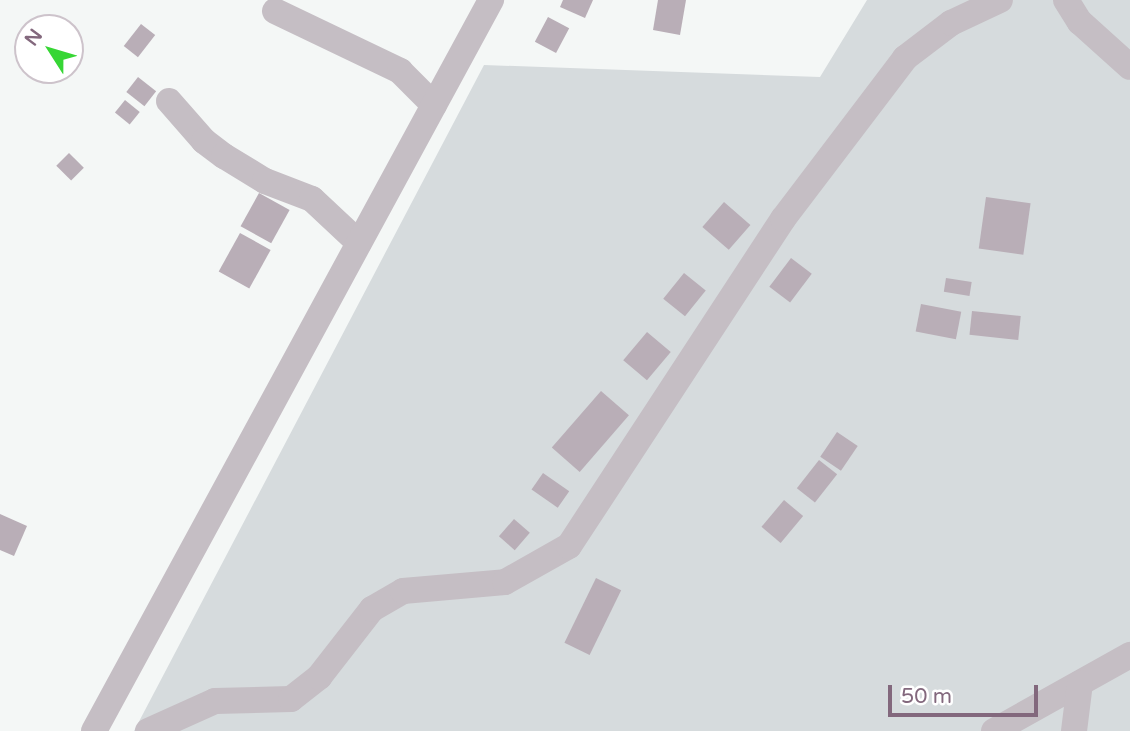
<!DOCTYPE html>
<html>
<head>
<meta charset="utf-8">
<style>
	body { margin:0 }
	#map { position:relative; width:1130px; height:731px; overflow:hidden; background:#f4f7f6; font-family:"Varela Round",sans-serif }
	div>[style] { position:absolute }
	.green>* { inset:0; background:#d6dbdd }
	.building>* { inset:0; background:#b9aeb7; transform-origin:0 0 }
	.minor>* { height:26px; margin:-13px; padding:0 13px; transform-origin:13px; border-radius:13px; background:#c5bec4 }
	span { translate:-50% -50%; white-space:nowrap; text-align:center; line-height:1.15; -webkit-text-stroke:7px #fff; paint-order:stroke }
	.north { position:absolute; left:14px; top:14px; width:70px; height:70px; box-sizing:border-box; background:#fff; border:2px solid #cdc3cb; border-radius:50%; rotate:307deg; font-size:19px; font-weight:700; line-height:28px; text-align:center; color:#83687d }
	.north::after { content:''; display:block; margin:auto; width:24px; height:32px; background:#37d635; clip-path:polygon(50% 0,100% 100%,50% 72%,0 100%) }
	.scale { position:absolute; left:888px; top:685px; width:150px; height:32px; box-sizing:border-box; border:4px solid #83687d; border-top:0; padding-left:9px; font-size:21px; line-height:24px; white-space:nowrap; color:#83687d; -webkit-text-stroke:5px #fff; paint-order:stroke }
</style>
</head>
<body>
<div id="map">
	<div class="green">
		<div style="clip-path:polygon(867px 0,1130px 0,1130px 731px,134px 731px,484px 65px,820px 77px)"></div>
	</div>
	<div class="building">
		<div style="clip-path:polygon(563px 0,593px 0,585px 18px,560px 7px)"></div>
		<div style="clip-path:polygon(658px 0,686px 0,680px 35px,653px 30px)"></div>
		<div style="left:548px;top:17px;width:24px;height:28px;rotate:28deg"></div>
		<div style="left:141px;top:24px;width:18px;height:28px;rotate:38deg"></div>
		<div style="left:138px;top:77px;width:23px;height:19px;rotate:38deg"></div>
		<div style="left:125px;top:100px;width:19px;height:16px;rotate:39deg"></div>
		<div style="left:69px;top:153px;width:21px;height:18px;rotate:45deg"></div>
		<div style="left:259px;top:193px;width:35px;height:38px;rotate:29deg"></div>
		<div style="left:986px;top:197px;width:45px;height:52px;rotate:8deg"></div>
		<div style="left:724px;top:202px;width:35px;height:33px;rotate:41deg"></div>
		<div style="left:240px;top:233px;width:35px;height:44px;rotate:29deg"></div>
		<div style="left:791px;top:258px;width:26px;height:36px;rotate:37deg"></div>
		<div style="left:684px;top:273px;width:28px;height:33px;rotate:39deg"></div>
		<div style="left:946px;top:278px;width:26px;height:14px;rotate:9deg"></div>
		<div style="left:921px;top:304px;width:41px;height:28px;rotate:11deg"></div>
		<div style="left:972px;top:311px;width:49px;height:24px;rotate:6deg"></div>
		<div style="left:647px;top:332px;width:31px;height:37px;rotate:40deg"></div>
		<div style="left:601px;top:391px;width:37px;height:75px;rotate:41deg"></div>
		<div style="left:837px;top:432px;width:25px;height:30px;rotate:34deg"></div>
		<div style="left:819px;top:460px;width:23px;height:36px;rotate:38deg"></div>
		<div style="left:543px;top:473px;width:32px;height:20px;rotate:35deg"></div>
		<div style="left:784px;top:500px;width:25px;height:35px;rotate:40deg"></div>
		<div style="clip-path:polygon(0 514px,27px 526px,14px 556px,0 550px)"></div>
		<div style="left:514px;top:519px;width:21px;height:23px;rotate:41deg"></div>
		<div style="left:596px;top:578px;width:28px;height:72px;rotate:26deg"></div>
	</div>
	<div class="minor">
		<div style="left:1066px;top:0;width:26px;rotate:58deg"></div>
		<div style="left:1080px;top:22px;width:67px;rotate:42deg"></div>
		<div style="left:275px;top:11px;width:139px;rotate:25.6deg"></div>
		<div style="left:400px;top:71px;width:48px;rotate:45deg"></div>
		<div style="left:169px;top:101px;width:53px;rotate:48.8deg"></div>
		<div style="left:204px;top:141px;width:25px;rotate:37deg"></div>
		<div style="left:224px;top:156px;width:48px;rotate:31.4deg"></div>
		<div style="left:265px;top:181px;width:50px;rotate:21deg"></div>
		<div style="left:312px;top:199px;width:64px;rotate:43.1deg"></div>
		<div style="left:94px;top:731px;width:832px;rotate:-61.49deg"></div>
		<div style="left:148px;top:731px;width:73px;rotate:-24.1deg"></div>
		<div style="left:215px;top:701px;width:76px;rotate:-1.5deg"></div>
		<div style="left:291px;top:699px;width:36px;rotate:-38deg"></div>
		<div style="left:319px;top:677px;width:86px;rotate:-52.1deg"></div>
		<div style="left:372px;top:609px;width:36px;rotate:-30deg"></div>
		<div style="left:403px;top:591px;width:102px;rotate:-5deg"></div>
		<div style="left:505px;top:582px;width:73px;rotate:-29.4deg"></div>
		<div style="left:569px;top:546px;width:391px;rotate:-56.8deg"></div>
		<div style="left:783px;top:219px;width:202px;rotate:-52.8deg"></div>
		<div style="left:905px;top:58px;width:58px;rotate:-37.3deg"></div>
		<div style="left:951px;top:23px;width:54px;rotate:-25.1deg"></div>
		<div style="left:994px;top:731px;width:156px;rotate:-29.2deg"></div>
		<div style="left:1074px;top:731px;width:48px;rotate:-82.9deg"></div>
	</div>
	<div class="north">N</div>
	<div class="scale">50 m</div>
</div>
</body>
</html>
